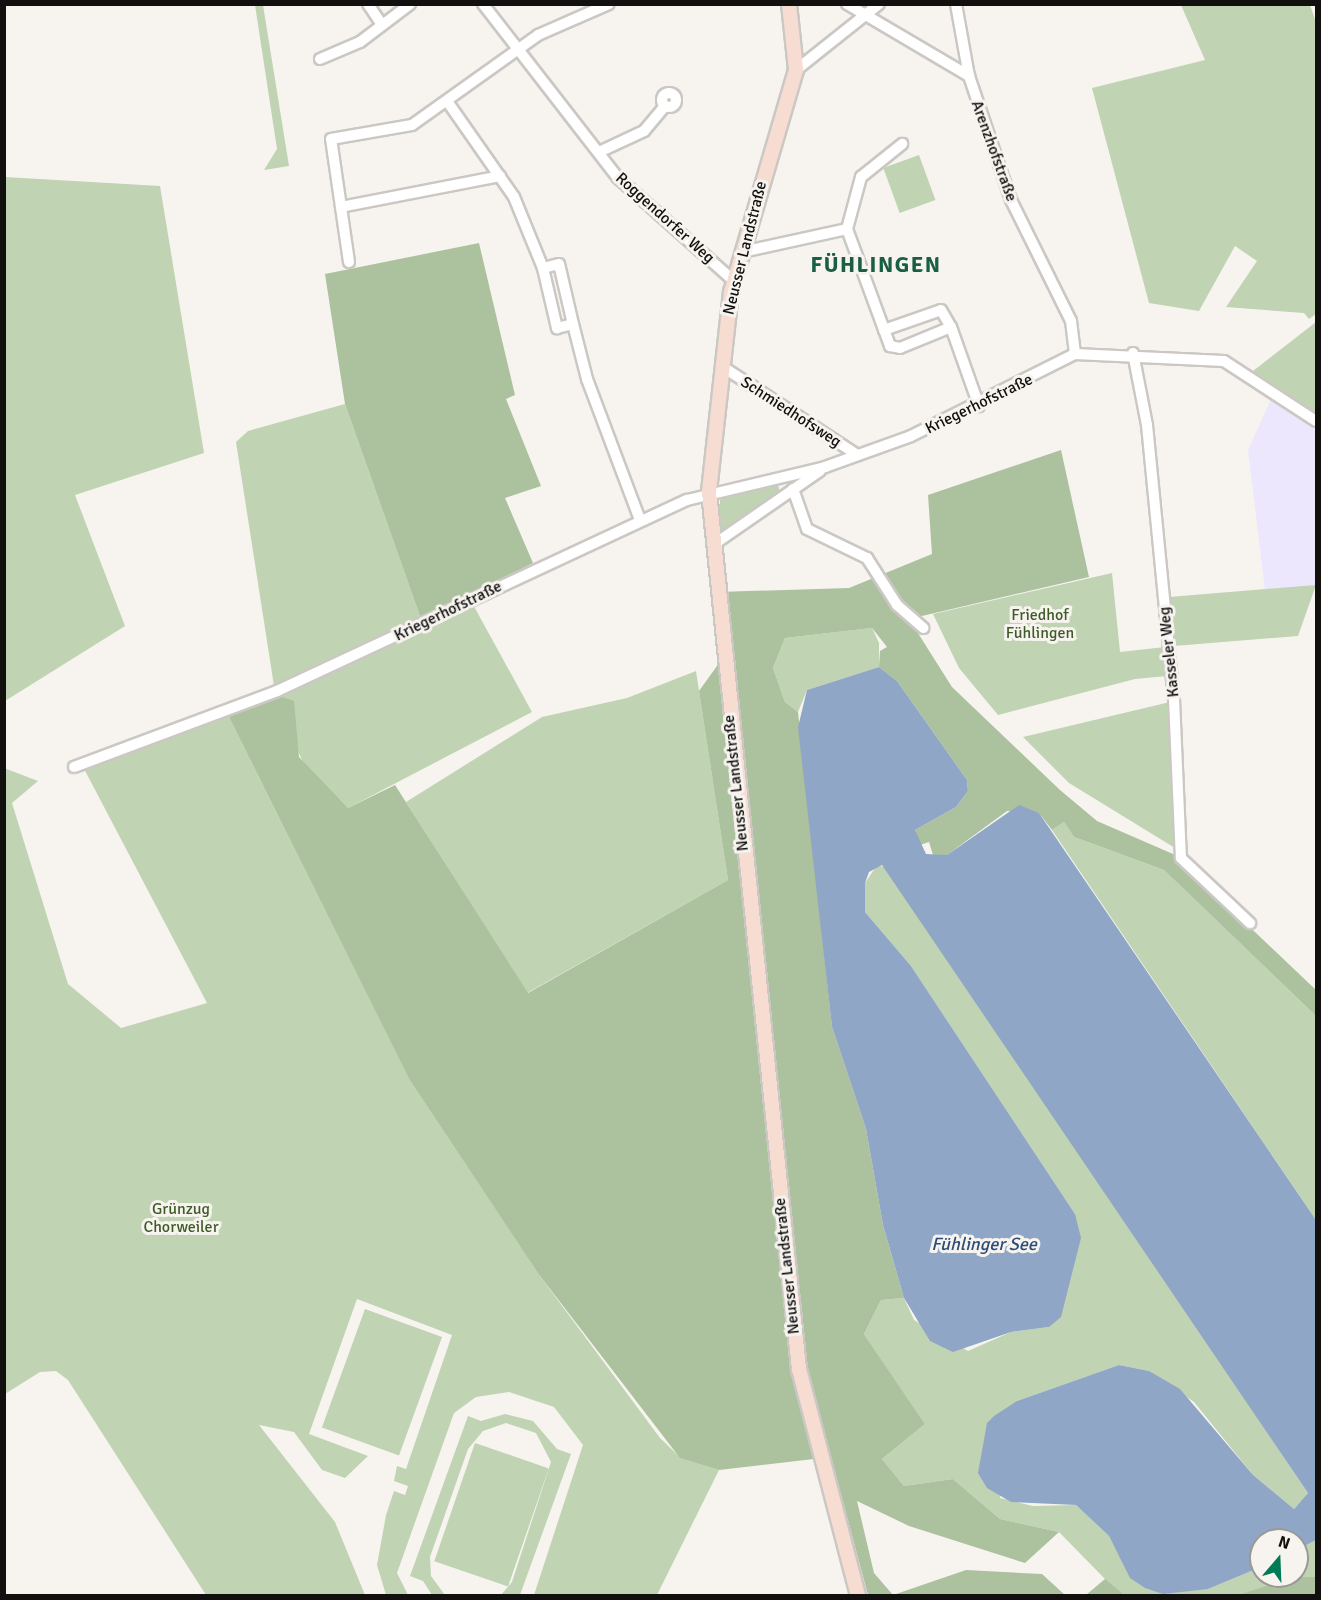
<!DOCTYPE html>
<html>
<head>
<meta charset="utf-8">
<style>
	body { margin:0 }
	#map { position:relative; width:1321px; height:1600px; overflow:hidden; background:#f7f4f0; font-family:Signika,sans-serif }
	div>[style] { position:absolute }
	.commercial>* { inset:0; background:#ece7fd }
	.green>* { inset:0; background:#c0d3b2; transform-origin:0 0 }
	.forest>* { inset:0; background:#acc19e }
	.water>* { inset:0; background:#8fa6c6 }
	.roads { filter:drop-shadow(2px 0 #cbc8c4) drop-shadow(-2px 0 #cbc8c4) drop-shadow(0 2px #cbc8c4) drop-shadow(0 -2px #cbc8c4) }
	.minor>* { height:10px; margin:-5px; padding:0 5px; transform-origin:5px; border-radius:5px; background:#fff }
	.minor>.ring { margin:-5px; padding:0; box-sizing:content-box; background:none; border:10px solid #fff; border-radius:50% }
	.major>* { height:14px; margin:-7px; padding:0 7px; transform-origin:7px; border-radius:7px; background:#f7dcd1 }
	span { translate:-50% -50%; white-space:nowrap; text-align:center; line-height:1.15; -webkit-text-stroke:6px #f7f4f0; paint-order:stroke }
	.street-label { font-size:16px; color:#11100f }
	.park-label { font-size:16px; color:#3f5a28 }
	.water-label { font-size:18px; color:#2d4d79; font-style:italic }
	.district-label { font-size:22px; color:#195e45; font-weight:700; letter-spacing:1.5px }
	.frame { position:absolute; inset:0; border:6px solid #11100f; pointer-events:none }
	.north { position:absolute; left:1249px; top:1528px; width:60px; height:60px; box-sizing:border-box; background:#f7f4f0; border:2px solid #9b9996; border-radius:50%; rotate:19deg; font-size:16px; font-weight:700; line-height:24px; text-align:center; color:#11100f }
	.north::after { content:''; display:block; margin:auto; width:21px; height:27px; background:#027a57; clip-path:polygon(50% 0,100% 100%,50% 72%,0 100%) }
</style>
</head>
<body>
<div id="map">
	<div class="commercial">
		<div style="clip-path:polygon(1271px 399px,1316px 430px,1316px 585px,1265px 591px,1248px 450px)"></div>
	</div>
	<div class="green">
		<div style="clip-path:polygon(255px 5px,263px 5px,289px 166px,264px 170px,277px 149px)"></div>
		<div style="clip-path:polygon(1181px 5px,1310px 5px,1316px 22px,1316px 314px,1309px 319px,1304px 313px,1226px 307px,1257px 261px,1235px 246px,1199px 311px,1149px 303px,1092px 88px,1205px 60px)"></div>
		<div style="left:919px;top:155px;width:48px;height:38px;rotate:70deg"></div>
		<div style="clip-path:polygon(5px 177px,160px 186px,204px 453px,75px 495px,125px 626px,5px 701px)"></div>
		<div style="clip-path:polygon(1316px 322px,1316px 416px,1253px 371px)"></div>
		<div style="clip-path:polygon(345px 404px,421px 619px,274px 686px,236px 442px,248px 431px)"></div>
		<div style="clip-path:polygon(778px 484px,780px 494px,724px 533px,720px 531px,720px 500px,733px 492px)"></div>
		<div style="clip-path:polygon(1112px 573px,1120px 652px,1165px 647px,1167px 676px,1135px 679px,998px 715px,959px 668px,933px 614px)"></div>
		<div style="clip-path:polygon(1316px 585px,1298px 636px,1174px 646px,1169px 597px)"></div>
		<div style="clip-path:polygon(471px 601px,532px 712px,348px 808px,304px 765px,274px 694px)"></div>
		<div style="clip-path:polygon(872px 628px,879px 643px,879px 667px,807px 690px,798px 712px,785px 702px,773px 668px,785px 638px)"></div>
		<div style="clip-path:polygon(696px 671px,728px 880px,527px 993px,406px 802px,542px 717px,627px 698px)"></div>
		<div style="clip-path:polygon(1170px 702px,1175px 848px,1069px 783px,1023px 737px)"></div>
		<div style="clip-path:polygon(227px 713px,409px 1079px,537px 1272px,660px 1438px,681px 1458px,719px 1470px,657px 1595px,534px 1595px,583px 1445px,554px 1407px,509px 1392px,476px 1397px,454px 1413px,397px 1573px,408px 1595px,386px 1595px,377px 1565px,386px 1515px,394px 1491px,405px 1495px,408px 1486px,394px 1481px,397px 1466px,406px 1469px,452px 1335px,357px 1299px,309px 1434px,368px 1456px,345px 1478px,322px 1470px,294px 1432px,259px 1425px,335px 1522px,365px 1595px,206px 1595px,68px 1380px,56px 1371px,40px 1372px,5px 1394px,4px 768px,38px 781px,12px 803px,68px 984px,121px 1028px,207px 1003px,82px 765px)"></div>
		<div style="clip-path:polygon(1064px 822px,1074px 837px,1164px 870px,1316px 1016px,1316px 1220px,1052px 830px)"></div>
		<div style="clip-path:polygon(877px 865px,888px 868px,1308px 1493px,1294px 1509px,1253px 1475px,1194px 1402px,1149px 1371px,1119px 1365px,1017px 1401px,1000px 1498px,1033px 1506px,1076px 1505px,1109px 1536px,1119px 1555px,1208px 1589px,1261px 1567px,1261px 1576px,1297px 1576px,1297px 1550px,1316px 1540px,1316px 1578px,1264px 1595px,1106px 1595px,1105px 1579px,1059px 1532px,1000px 1519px,953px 1479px,904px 1486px,882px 1459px,925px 1424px,864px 1334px,881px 1300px,904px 1298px,914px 1320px,968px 1351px,1011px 1332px,1049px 1327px,1075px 1214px,911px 966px,865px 912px,865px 883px)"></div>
		<div style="left:365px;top:1309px;width:82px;height:126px;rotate:20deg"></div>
		<div style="clip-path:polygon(505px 1414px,533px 1421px,557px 1449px,571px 1454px,520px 1595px,501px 1595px,512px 1582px,551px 1462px,536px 1433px,506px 1423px,483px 1431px,468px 1449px,430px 1557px,431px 1576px,445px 1595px,432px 1595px,423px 1581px,410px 1576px,468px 1416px,481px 1421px)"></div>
		<div style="left:475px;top:1443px;width:78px;height:125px;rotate:19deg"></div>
	</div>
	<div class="forest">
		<div style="clip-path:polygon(479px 243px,515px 395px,506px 399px,541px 486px,505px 498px,533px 563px,421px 619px,345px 404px,325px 274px)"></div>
		<div style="clip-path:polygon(1061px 450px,1089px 577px,909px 619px,952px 687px,1060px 790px,1097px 821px,1173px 854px,1316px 990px,1316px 1016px,1164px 870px,1074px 837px,1064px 822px,1052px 830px,1039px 813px,1007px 811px,947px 855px,933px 855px,929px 842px,920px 845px,915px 830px,956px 807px,968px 791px,967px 780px,897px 681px,879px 667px,880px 651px,887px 647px,872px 628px,785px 638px,773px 668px,785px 702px,798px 712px,832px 1027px,866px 1129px,883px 1225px,904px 1298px,881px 1300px,864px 1334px,925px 1424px,882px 1459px,904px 1486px,953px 1479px,1000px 1519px,1059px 1532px,1025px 1563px,909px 1526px,857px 1501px,874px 1573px,893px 1595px,966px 1570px,1042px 1574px,1065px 1595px,868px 1595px,831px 1457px,719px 1470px,680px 1458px,537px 1272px,409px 1079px,227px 713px,274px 694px,294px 701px,299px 757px,348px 808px,395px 785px,528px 993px,728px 880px,699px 691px,727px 652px,718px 592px,849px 588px,932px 554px,928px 495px)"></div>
		<div style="clip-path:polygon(1293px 1577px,1316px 1577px,1316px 1595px,1239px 1595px)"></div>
		<div style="clip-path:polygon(1105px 1579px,1124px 1595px,1086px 1595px)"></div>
	</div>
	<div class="water">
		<div style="clip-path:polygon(879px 667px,897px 681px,967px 780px,968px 791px,956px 807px,915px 830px,926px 854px,947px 855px,1019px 805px,1039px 813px,1316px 1220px,1316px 1540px,1297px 1550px,1297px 1540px,1261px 1540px,1261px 1567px,1208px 1589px,1163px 1594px,1145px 1588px,1130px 1578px,1109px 1536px,1076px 1505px,1011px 1502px,987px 1488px,978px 1473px,987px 1423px,994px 1416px,1017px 1401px,1119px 1365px,1149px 1371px,1180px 1389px,1253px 1475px,1294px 1509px,1308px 1493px,882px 865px,869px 872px,865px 883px,865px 912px,911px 966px,1075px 1214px,1081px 1238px,1061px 1317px,1049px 1327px,1011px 1332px,953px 1352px,930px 1341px,904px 1298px,883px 1225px,866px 1129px,832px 1027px,798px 727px,807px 690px)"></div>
	</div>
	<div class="roads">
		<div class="minor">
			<div style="left:368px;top:4px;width:25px;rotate:56deg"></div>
			<div style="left:483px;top:4px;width:220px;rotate:52.2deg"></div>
			<div style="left:618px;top:178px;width:155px;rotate:41.6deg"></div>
			<div style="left:847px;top:4px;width:142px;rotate:30.5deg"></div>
			<div style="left:969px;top:76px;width:131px;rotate:71.3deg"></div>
			<div style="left:1011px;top:200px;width:135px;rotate:63.6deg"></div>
			<div style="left:1071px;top:321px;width:33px;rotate:83deg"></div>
			<div style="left:956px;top:4px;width:73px;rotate:79.8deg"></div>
			<div style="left:320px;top:59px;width:43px;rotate:-23deg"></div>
			<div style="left:360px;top:42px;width:63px;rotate:-37.2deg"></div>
			<div style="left:796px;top:70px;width:106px;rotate:-38.5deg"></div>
			<div class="ring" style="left:662px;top:93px;width:4px;height:4px"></div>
			<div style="left:447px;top:101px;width:117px;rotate:55.1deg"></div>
			<div style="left:514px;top:197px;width:77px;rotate:67.8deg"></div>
			<div style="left:543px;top:268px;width:62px;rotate:76.9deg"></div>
			<div style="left:557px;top:328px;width:16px;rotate:-14deg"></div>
			<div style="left:573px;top:324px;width:57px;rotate:75.7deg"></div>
			<div style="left:587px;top:379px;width:151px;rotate:69.4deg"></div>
			<div style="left:599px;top:152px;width:50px;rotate:-25deg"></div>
			<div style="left:644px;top:131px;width:33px;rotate:-50deg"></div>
			<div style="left:341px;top:207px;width:162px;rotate:-11deg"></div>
			<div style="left:847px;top:229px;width:54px;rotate:-74.9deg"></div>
			<div style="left:861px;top:177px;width:53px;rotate:-38.8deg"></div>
			<div style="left:742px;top:252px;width:107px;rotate:-12.4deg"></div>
			<div style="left:847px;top:229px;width:125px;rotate:69.8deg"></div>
			<div style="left:890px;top:346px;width:10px;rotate:11deg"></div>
			<div style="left:900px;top:348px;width:55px;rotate:-22.4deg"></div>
			<div style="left:951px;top:327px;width:84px;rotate:70.5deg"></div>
			<div style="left:349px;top:262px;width:124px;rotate:-98.3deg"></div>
			<div style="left:331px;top:139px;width:82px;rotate:-9.8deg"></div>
			<div style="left:412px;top:125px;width:155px;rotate:-35.5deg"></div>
			<div style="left:538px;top:35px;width:77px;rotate:-23.6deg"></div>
			<div style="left:543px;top:268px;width:16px;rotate:-14deg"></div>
			<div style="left:559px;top:264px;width:62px;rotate:76.9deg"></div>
			<div style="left:884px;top:330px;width:60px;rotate:-19.3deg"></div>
			<div style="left:941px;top:310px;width:20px;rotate:60deg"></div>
			<div style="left:1133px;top:353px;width:73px;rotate:79deg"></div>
			<div style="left:1147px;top:425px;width:275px;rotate:84.4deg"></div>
			<div style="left:1174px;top:699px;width:159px;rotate:87.5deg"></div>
			<div style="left:1181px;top:858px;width:95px;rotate:43.3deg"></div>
			<div style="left:726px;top:369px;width:155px;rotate:33.2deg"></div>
			<div style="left:793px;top:489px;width:42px;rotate:70.7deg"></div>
			<div style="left:807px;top:529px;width:67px;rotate:25.8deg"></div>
			<div style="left:867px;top:558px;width:56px;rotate:57.4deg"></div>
			<div style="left:897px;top:605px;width:35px;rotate:41deg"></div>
			<div style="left:713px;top:545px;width:130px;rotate:-34.7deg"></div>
			<div style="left:74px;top:767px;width:217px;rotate:-20.5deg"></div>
			<div style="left:277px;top:691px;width:452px;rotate:-25deg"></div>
			<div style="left:687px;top:500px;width:142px;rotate:-13.4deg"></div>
			<div style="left:825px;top:467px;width:91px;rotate:-19.8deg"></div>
			<div style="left:911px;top:436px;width:183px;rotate:-26.6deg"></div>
			<div style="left:1075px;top:354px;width:149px;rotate:2.7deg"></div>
			<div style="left:1224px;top:361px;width:110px;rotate:33.1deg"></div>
		</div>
		<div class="major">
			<div style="left:789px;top:4px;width:66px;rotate:83.9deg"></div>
			<div style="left:796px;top:70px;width:231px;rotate:106.3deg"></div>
			<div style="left:731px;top:292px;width:201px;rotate:96.3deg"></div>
			<div style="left:709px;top:492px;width:882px;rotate:84.14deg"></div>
			<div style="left:799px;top:1369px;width:235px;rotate:75.4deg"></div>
		</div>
	</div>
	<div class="street-label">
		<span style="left:994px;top:151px;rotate:70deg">Arenzhofstraße</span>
		<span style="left:665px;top:218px;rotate:42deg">Roggendorfer Weg</span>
		<span style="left:745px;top:248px;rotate:-76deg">Neusser Landstraße</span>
		<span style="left:979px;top:404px;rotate:-26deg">Kriegerhofstraße</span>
		<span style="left:791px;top:412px;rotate:33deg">Schmiedhofsweg</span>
		<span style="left:448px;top:611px;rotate:-26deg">Kriegerhofstraße</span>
		<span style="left:1169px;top:652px;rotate:-96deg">Kasseler Weg</span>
		<span style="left:736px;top:783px;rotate:-96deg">Neusser Landstraße</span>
		<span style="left:787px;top:1266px;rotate:-96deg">Neusser Landstraße</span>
	</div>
	<div class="park-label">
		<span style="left:1040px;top:624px">Friedhof<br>Fühlingen</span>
		<span style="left:181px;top:1218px">Grünzug<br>Chorweiler</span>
	</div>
	<div class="water-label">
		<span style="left:984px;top:1244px">Fühlinger See</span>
	</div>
	<div class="district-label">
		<span style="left:876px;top:265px">FÜHLINGEN</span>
	</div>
	<div class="frame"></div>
	<div class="north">N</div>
</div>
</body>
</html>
